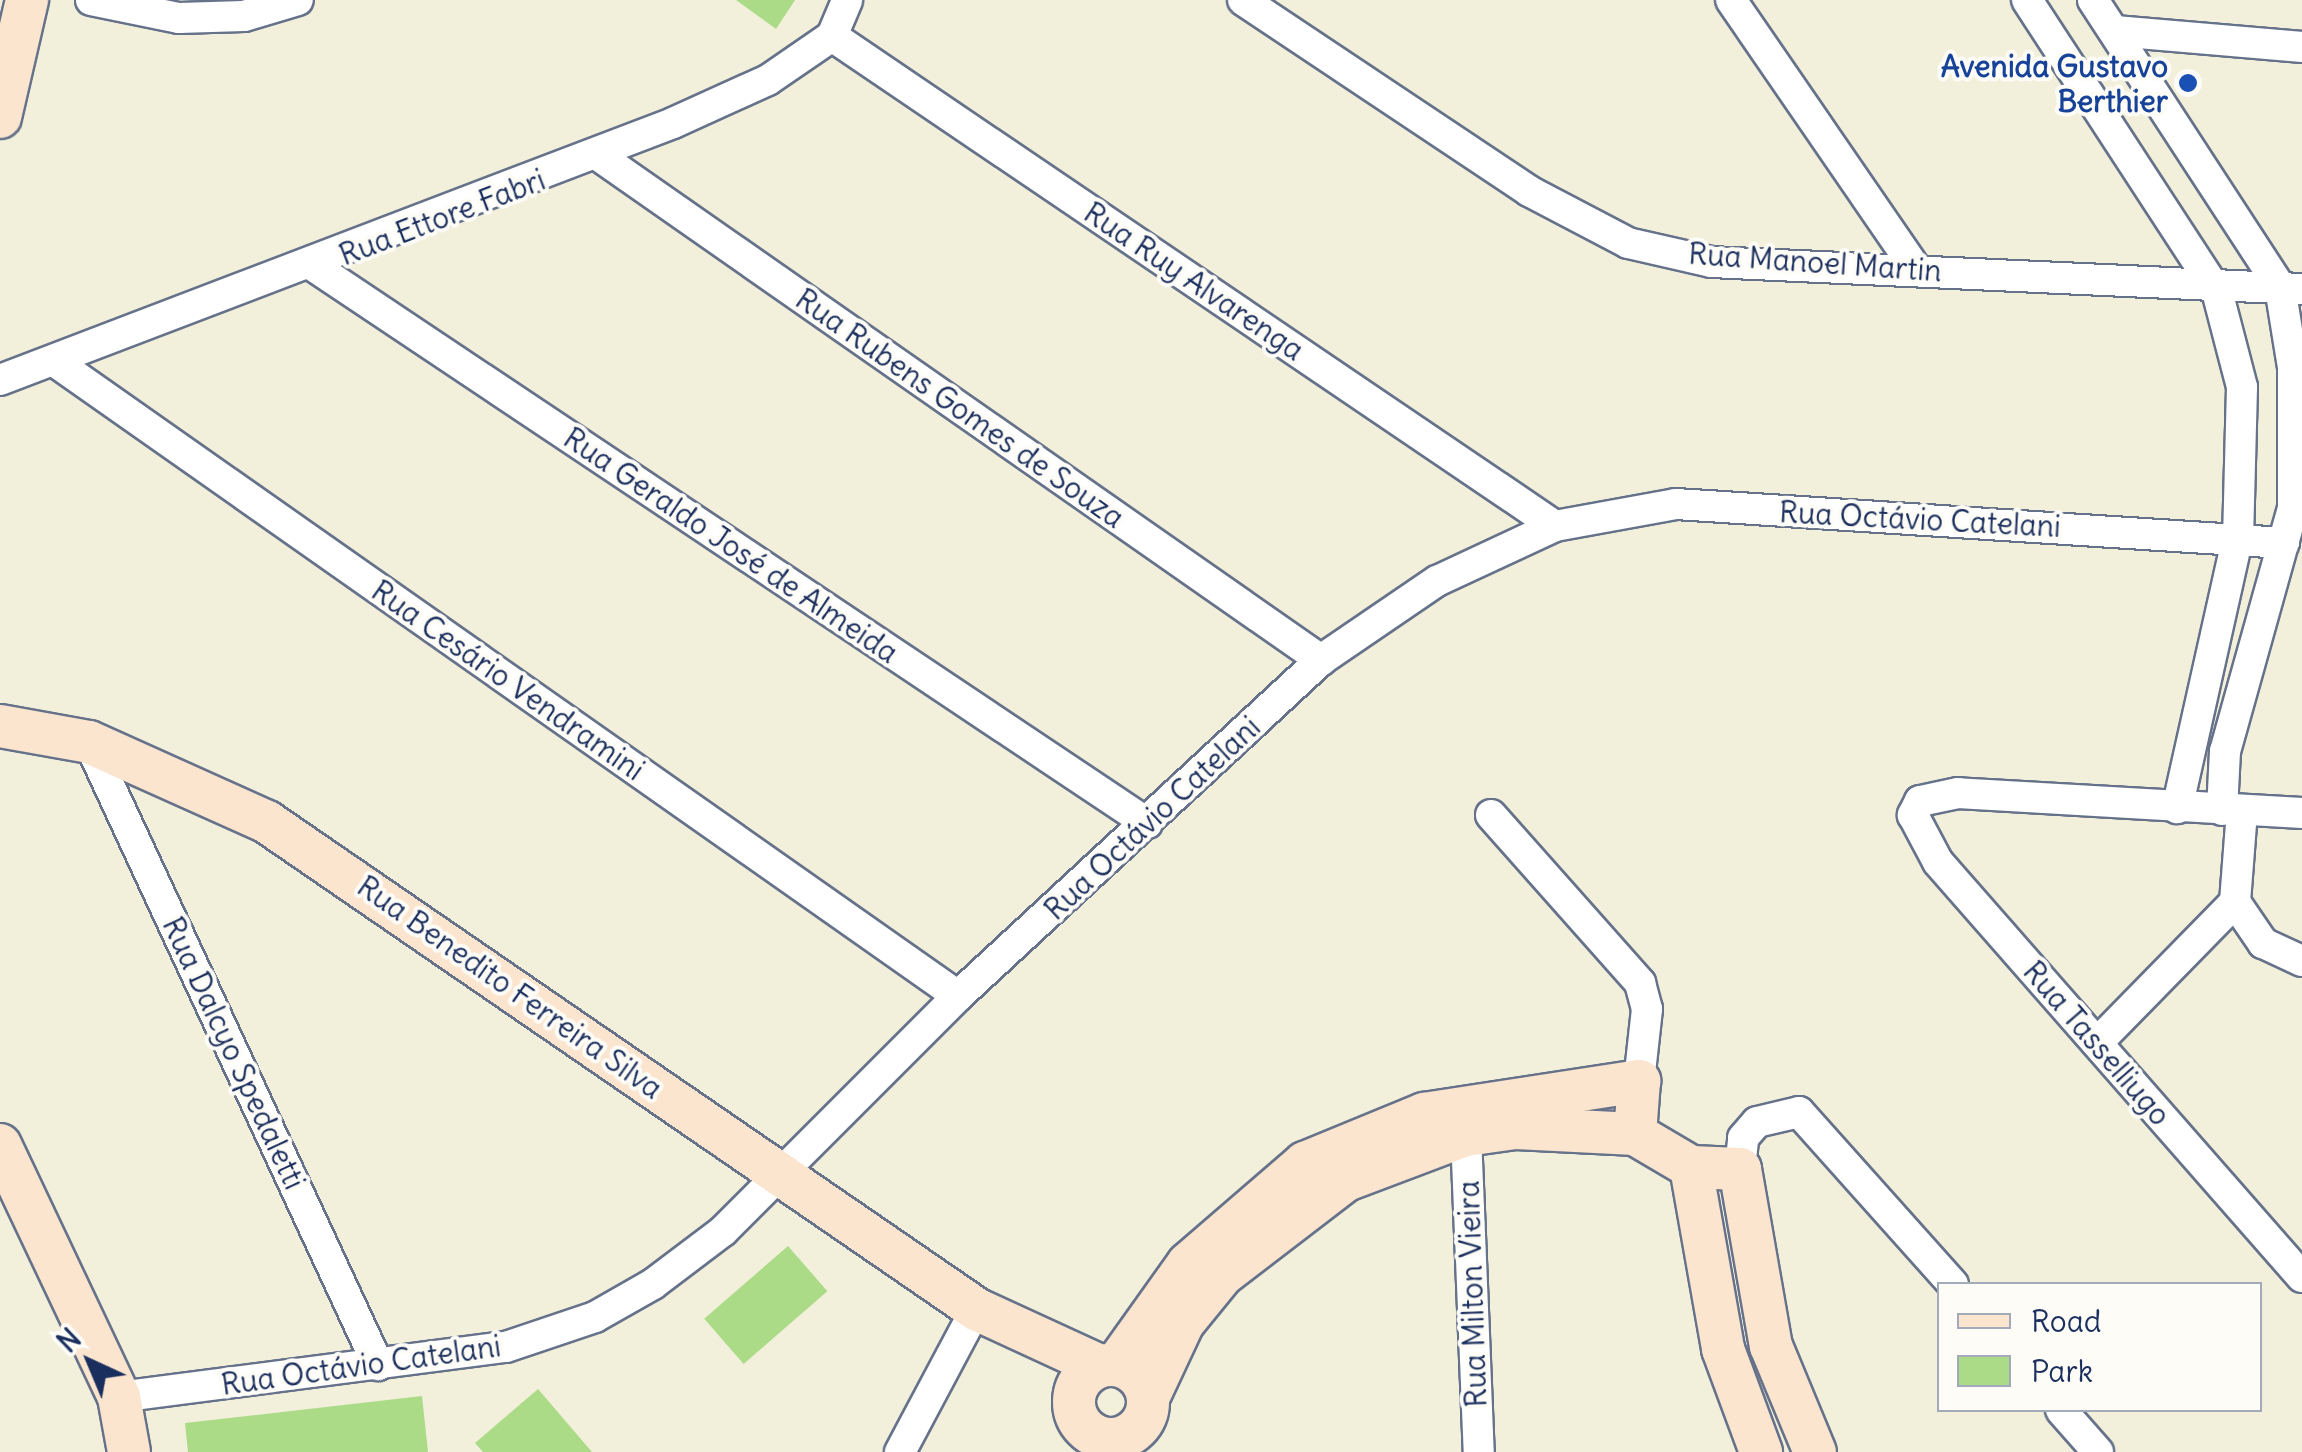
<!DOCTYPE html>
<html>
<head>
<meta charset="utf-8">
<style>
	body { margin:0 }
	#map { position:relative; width:2302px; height:1452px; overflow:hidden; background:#f2efdb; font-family:Delius,sans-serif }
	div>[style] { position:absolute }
	.green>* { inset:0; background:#acdb88; transform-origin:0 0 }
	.roads { filter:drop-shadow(2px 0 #66728a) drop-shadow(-2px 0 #66728a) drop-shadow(0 2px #66728a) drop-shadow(0 -2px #66728a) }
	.street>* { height:30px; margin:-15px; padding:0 15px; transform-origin:15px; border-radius:15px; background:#fff }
	.secondary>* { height:42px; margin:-21px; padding:0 21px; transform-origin:21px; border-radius:21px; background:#fbe5cf }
	.secondary>.ring { margin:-21px; padding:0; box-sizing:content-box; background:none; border:42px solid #fbe5cf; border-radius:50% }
	.dots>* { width:28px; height:28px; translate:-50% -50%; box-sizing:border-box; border:5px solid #fdfcf7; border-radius:50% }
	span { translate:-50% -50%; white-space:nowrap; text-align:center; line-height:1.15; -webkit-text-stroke:8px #fdfcf7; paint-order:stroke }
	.transit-label { font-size:30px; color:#164399; font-weight:700 }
	.right { translate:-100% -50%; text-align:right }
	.street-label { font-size:30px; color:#1b2f5e }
	.legend { position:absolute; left:1937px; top:1282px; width:325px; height:130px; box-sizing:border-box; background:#fdfcf7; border:2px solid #a3aaba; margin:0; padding:12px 18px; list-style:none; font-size:30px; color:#1b2f5e }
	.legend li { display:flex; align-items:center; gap:20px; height:50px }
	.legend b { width:50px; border:2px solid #a3aaba }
	.north { position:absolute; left:40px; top:1312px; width:100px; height:100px; -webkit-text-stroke:8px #fdfcf7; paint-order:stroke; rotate:316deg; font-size:28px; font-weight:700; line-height:40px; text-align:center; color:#1b2f5e }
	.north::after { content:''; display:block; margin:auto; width:35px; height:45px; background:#1b2f5e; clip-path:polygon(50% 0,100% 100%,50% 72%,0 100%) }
</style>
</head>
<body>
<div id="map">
	<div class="green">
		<div style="clip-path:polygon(736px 0,795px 0,776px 29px)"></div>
		<div style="left:788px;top:1246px;width:60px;height:111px;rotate:49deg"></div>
		<div style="clip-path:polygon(538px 1389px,592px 1452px,483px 1452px,475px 1443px)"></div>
		<div style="clip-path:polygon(422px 1396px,428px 1452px,188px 1452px,185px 1423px)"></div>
	</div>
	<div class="roads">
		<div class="street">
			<div style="left:91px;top:0;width:90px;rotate:11.6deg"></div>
			<div style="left:179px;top:18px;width:65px;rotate:-1.8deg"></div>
			<div style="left:244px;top:16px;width:56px;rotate:-16.5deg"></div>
			<div style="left:1243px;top:0;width:344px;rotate:33.7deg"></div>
			<div style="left:1529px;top:191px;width:112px;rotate:27.7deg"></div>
			<div style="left:1628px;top:243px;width:85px;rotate:12.9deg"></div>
			<div style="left:1711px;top:262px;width:592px;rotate:2.62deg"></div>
			<div style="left:1731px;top:0;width:325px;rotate:55.5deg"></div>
			<div style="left:2027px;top:0;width:348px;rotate:56.9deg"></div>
			<div style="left:2217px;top:291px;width:99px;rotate:75.4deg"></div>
			<div style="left:2242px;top:387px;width:149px;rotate:91.5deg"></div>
			<div style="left:2238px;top:536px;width:279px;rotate:102.6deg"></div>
			<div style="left:2093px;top:0;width:343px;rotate:56.9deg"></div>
			<div style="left:2280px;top:287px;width:81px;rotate:80.8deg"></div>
			<div style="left:2293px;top:367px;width:141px;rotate:90deg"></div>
			<div style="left:2293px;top:508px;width:252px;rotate:105.6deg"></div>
			<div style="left:2225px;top:751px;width:59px;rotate:92.9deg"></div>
			<div style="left:2115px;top:31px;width:188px;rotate:4.9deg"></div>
			<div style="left:832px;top:36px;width:873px;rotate:34.13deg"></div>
			<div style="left:599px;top:156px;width:881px;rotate:34.92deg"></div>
			<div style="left:315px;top:267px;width:1001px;rotate:33.75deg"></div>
			<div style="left:57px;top:363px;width:1101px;rotate:35.09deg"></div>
			<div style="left:0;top:380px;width:720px;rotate:-20.9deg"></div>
			<div style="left:673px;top:123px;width:104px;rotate:-24.4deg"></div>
			<div style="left:768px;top:80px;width:78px;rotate:-34.5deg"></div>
			<div style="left:832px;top:36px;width:39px;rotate:-67deg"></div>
			<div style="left:89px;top:742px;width:687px;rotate:65.11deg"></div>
			<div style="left:2242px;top:811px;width:91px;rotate:94.4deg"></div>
			<div style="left:2235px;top:902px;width:50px;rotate:55.7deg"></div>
			<div style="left:2263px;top:943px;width:43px;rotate:24.8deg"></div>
			<div style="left:2302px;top:813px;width:345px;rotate:-176.7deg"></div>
			<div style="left:1958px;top:793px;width:39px;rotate:168deg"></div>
			<div style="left:1920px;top:801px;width:16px;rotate:117deg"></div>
			<div style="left:1913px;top:815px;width:53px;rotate:62deg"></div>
			<div style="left:1938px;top:862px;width:552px;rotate:48.75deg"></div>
			<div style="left:1491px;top:815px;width:225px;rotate:48.4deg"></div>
			<div style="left:1640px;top:983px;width:27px;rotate:75deg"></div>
			<div style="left:1647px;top:1009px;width:72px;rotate:96.3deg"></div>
			<div style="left:2097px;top:1043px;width:197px;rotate:-45.6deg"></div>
			<div style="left:1466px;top:1135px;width:317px;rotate:87.7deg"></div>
			<div style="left:1740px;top:1169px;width:31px;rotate:-84deg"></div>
			<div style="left:1743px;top:1138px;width:21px;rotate:-49deg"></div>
			<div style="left:1757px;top:1122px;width:43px;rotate:-13.4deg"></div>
			<div style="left:1799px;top:1112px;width:231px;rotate:48.2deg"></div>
			<div style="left:119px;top:1397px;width:390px;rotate:-7.4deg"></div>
			<div style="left:506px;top:1347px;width:94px;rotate:-18.6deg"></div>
			<div style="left:595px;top:1317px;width:67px;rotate:-29.6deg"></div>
			<div style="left:653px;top:1284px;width:88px;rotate:-37.1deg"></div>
			<div style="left:723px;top:1231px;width:332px;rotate:-45deg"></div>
			<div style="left:958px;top:996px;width:495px;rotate:-42.8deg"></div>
			<div style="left:1321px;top:660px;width:140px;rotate:-34.3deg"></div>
			<div style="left:1437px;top:581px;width:130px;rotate:-25deg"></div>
			<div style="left:1555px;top:526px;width:123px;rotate:-10.3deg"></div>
			<div style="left:1676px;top:504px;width:609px;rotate:3.67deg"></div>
			<div style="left:2061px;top:1410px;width:56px;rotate:48.6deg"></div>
			<div style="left:900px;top:1452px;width:162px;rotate:-62deg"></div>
		</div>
		<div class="secondary">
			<div style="left:0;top:117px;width:120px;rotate:-77deg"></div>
			<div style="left:0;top:726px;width:90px;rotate:10.2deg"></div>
			<div style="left:89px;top:742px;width:195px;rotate:24.2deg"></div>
			<div style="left:267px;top:822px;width:860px;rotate:34.48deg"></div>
			<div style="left:976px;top:1309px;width:136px;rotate:24.7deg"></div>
			<div style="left:0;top:1145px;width:279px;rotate:64.7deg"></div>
			<div style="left:119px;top:1397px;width:56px;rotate:79.7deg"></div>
			<div style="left:1691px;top:1167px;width:185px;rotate:80deg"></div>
			<div style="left:1723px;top:1349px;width:110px;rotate:69.7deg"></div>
			<div class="ring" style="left:1074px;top:1365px;width:32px;height:32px"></div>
			<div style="left:1116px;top:1365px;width:124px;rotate:-54.5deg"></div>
			<div style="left:1188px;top:1264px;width:155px;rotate:-40.8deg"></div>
			<div style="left:1305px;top:1163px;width:129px;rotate:-22.4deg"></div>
			<div style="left:1424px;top:1114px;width:218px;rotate:-8.7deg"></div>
			<div style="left:1639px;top:1081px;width:53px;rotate:94.3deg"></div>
			<div style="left:1635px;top:1134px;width:65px;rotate:30.5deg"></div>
			<div style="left:1691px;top:1167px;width:49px;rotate:2.3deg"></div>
			<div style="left:1740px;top:1169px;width:180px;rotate:80.1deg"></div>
			<div style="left:1771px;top:1346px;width:115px;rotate:67.5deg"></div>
			<div style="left:1148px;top:1398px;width:83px;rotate:-65deg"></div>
			<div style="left:1183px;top:1323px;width:62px;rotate:-50.9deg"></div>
			<div style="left:1222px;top:1275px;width:156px;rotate:-37.5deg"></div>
			<div style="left:1346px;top:1180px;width:128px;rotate:-20.6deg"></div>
			<div style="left:1466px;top:1135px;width:50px;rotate:-8deg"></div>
			<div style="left:1516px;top:1128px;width:119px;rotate:2.9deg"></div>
		</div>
	</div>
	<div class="dots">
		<div style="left:2188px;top:83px;background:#1a4fb4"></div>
	</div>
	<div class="transit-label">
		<span class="right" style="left:2168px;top:83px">Avenida Gustavo<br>Berthier</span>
	</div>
	<div class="street-label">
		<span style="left:442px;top:217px;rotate:-21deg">Rua Ettore Fabri</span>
		<span style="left:1815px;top:262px;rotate:4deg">Rua Manoel Martin</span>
		<span style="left:1194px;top:281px;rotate:34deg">Rua Ruy Alvarenga</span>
		<span style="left:960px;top:408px;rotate:35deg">Rua Rubens Gomes de Souza</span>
		<span style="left:1920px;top:519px;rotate:3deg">Rua Octávio Catelani</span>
		<span style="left:731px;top:545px;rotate:34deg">Rua Geraldo José de Almeida</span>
		<span style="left:508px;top:680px;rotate:35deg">Rua Cesário Vendramini</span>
		<span style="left:1152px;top:818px;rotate:-43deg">Rua Octávio Catelani</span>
		<span style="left:510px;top:987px;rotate:35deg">Rua Benedito Ferreira Silva</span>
		<span style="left:2097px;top:1043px;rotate:49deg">Rua Tasselliugo</span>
		<span style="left:234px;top:1053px;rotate:65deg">Rua Dalcyo Spedaletti</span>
		<span style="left:1472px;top:1294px;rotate:-92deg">Rua Milton Vieira</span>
		<span style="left:361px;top:1365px;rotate:-8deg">Rua Octávio Catelani</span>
	</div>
	<ul class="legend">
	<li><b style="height:12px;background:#fbe5cf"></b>Road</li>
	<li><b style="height:28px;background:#acdb88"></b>Park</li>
	</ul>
	<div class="north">N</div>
</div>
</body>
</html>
